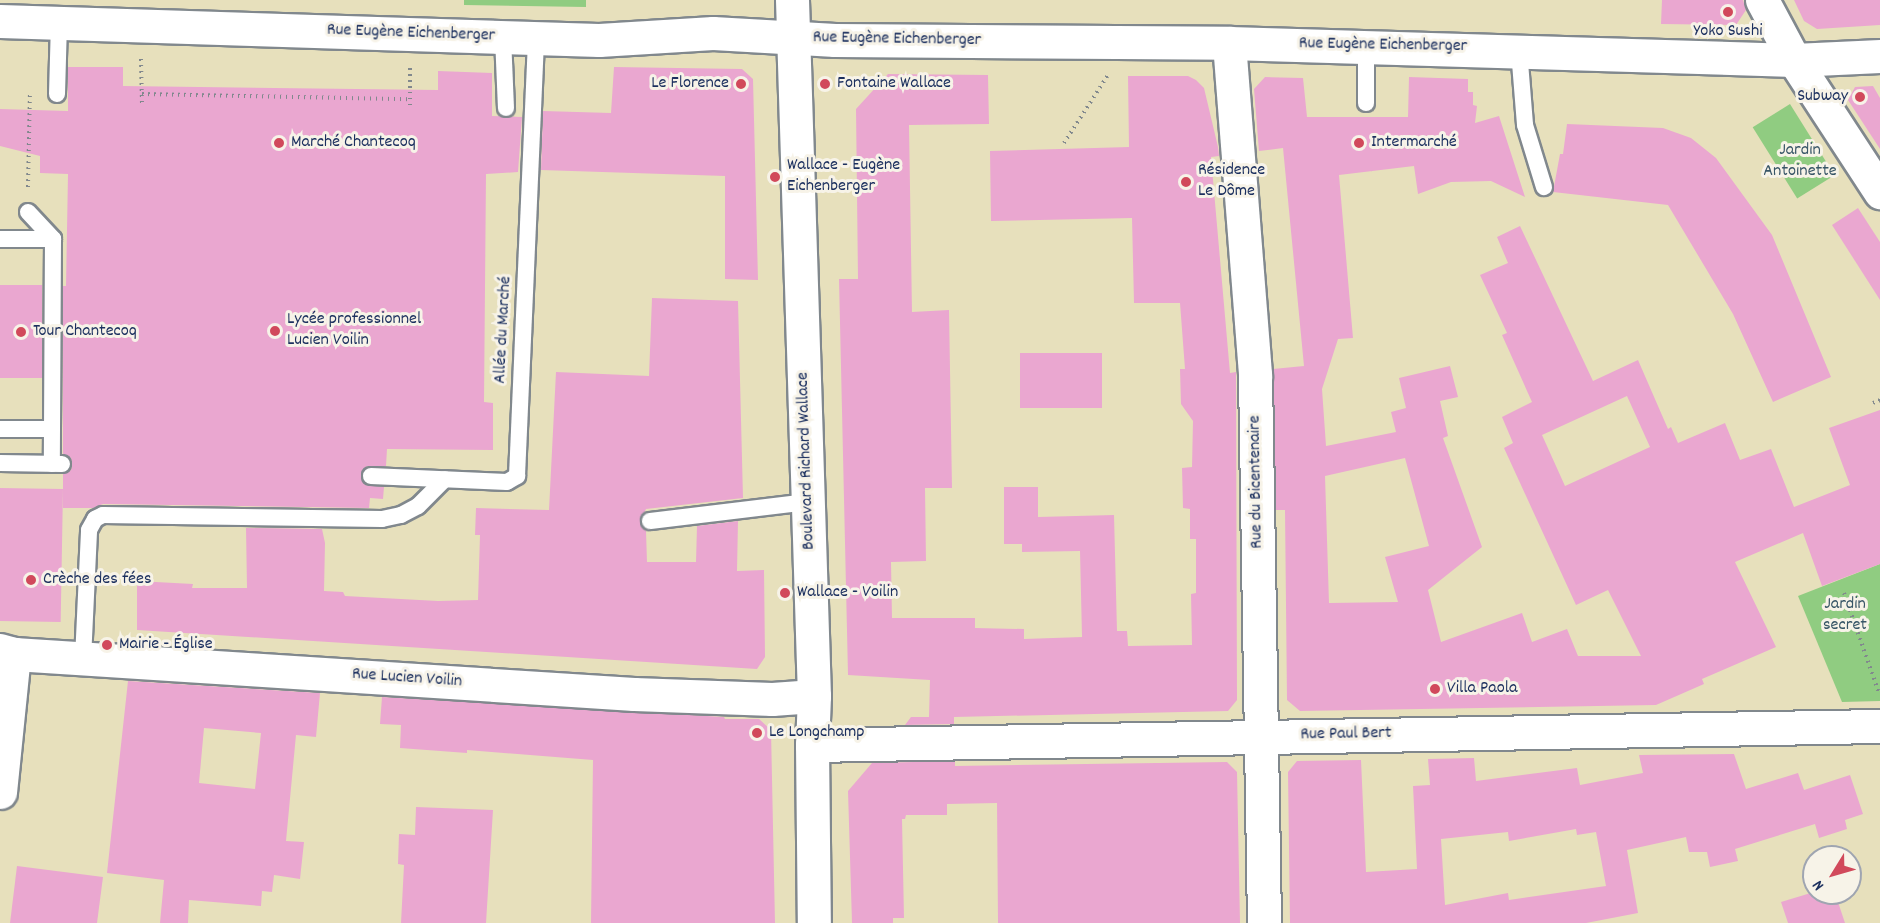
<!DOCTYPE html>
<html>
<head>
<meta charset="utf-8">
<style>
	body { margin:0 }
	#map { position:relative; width:1880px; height:923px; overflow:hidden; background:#e7e0bc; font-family:Dekko,sans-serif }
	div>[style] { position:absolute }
	.green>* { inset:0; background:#90cc81; transform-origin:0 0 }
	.building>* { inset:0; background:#eaa7d0; transform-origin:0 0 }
	.path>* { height:4px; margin-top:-2px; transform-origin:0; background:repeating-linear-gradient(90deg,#81888d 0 1.5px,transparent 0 6px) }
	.roads { filter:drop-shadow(2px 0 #81888d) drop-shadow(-2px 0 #81888d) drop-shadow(0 2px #81888d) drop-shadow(0 -2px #81888d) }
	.service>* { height:16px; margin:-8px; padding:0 8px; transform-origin:8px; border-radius:8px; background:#fff }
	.minor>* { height:33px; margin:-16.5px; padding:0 16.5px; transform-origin:16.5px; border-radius:16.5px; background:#fff }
	.tertiary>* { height:33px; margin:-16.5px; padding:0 16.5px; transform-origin:16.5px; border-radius:16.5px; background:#fff }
	.dots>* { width:16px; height:16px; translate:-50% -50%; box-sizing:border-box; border:3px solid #f7f3e8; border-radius:50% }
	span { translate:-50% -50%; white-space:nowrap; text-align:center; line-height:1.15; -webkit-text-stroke:6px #f7f3e8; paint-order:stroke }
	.poi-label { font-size:18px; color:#1b2f5e }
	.right { translate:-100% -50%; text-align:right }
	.left { translate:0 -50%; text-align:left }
	.street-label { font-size:18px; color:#1b2f5e }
	.park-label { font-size:18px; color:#385667 }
	.north { position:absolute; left:1802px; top:845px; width:60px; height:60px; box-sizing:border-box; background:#f7f3e8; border:2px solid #9fa5b1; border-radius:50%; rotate:233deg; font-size:16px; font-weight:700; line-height:24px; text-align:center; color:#1b2f5e }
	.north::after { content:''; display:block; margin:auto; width:21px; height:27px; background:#d1495b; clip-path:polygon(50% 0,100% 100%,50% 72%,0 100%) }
</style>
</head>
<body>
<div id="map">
	<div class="green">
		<div style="clip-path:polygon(464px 0,586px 0,586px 7px,464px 5px)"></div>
		<div style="left:1790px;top:104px;width:84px;height:44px;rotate:58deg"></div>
		<div style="clip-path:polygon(1880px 564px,1880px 701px,1842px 702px,1798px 596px)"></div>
	</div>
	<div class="building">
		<div style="clip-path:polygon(1662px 0,1743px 0,1746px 10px,1736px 25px,1661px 24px)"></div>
		<div style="clip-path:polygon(1794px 0,1880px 0,1880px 25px,1817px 29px,1804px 21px)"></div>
		<div style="clip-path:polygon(68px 67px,123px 67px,123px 86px,438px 90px,438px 71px,492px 73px,492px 116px,522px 117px,518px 172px,486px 174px,484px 402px,493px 403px,493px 450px,387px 449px,386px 466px,367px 466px,361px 475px,366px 485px,384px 487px,383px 499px,370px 498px,369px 508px,103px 504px,93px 508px,63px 508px,63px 474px,71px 470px,72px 465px,71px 458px,63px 454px,63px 286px,66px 286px,68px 174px,40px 173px,40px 156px,0 146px,0 109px,68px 111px)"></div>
		<div style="clip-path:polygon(614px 67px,742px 69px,753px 79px,758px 280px,725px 279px,725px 176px,541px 170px,543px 111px,611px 113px)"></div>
		<div style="clip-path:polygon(888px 74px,988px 75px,989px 124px,909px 125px,912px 312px,949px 310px,952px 488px,925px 488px,926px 561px,891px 562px,892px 618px,975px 618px,975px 628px,1024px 629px,1024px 639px,1082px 637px,1080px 551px,1022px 552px,1022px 544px,1004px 544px,1004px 487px,1038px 487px,1038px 517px,1114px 515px,1117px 631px,1127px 631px,1128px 646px,1192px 645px,1191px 594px,1196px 593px,1196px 539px,1190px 539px,1190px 509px,1183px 508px,1182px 468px,1192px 467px,1193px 421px,1181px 404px,1180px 369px,1185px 369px,1180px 303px,1134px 303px,1132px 218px,991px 221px,990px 151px,1129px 147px,1128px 76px,1188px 76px,1196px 80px,1204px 88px,1218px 147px,1219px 156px,1211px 157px,1230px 373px,1236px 372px,1236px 376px,1237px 700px,1228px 711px,954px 717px,954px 724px,905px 725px,911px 717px,929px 717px,930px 680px,848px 675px,839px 279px,858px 279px,856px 109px)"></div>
		<div style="clip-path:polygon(evenodd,1265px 77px,1303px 78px,1307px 117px,1408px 117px,1409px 77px,1468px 79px,1468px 92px,1473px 92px,1473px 105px,1477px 106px,1475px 123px,1499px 116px,1525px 197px,1491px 181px,1451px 182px,1418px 194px,1414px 166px,1339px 175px,1353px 338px,1338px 339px,1322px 389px,1326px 446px,1396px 432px,1391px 412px,1406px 408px,1399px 378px,1450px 366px,1458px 397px,1440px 401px,1448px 436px,1443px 438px,1482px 547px,1428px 590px,1441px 642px,1522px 613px,1532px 642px,1567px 629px,1578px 656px,1641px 656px,1608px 590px,1576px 605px,1504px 448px,1513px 443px,1502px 417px,1532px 402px,1502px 335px,1507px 333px,1480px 275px,1508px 263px,1497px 237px,1520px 226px,1593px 381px,1638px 360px,1668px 429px,1671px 427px,1678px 443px,1725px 423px,1740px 460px,1771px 449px,1794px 507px,1850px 485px,1829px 428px,1880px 410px,1880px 564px,1822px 586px,1803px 533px,1735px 562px,1776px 647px,1702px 679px,1704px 684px,1656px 705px,1300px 711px,1287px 700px,1285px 510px,1276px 510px,1273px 369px,1304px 366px,1283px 148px,1259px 151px,1254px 89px,1265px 77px,1627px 396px,1650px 447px,1565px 486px,1542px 435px,1627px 396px,1265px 77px,1405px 458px,1429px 546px,1385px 557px,1398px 602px,1329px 603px,1325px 476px,1405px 458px)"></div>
		<div style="clip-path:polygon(1873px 86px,1880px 98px,1880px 149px,1848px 100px,1855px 87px)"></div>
		<div style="clip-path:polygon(1567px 124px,1663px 128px,1691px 138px,1716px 158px,1772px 235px,1831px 377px,1773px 402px,1733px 314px,1668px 205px,1553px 192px,1560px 154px,1563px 154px)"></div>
		<div style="clip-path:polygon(1858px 208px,1880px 242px,1880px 300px,1832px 225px)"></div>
		<div style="left:0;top:285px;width:42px;height:93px"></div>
		<div style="clip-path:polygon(652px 298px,738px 301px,743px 498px,646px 509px,640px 522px,646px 531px,647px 562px,696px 562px,697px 526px,738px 521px,737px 571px,764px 570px,765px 657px,757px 669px,137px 630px,137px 581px,193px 584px,192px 588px,247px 588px,246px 528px,322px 529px,325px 543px,324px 591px,343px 592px,345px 596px,438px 601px,478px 600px,480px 535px,475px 535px,476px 508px,549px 510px,556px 372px,649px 376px)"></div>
		<div style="left:1020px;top:353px;width:82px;height:55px"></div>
		<div style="left:0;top:488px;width:63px;height:133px;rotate:1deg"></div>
		<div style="clip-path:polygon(evenodd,128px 681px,320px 693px,316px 737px,296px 735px,286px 841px,304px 842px,300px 879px,274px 875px,272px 892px,262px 891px,261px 906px,189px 900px,188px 923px,160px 923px,164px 880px,107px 873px,128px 681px,204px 728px,261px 733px,255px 789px,199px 783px,204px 728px)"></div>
		<div style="clip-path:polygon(382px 697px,724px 717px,725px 719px,759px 719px,771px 730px,775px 923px,591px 923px,593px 760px,467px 750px,467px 753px,400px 748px,401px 725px,380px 724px)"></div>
		<div style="clip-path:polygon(evenodd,1734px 754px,1746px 789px,1798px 773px,1804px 790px,1850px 775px,1863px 814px,1845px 820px,1847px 829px,1819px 838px,1815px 824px,1735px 849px,1738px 861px,1710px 867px,1707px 852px,1689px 852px,1686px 837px,1627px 850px,1638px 913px,1586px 923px,1290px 923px,1288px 772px,1297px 761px,1361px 760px,1366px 872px,1417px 869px,1413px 786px,1430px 785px,1428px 759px,1474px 758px,1476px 781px,1577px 768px,1580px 785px,1643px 773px,1639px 755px,1734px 754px,1576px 829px,1577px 835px,1596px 832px,1606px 886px,1509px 900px,1508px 893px,1445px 905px,1441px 839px,1508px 832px,1509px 841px,1576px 829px)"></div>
		<div style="clip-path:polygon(955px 761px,955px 766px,1227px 762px,1237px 772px,1240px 923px,998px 923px,997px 803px,947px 804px,947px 815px,906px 815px,905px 819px,902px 819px,904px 918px,893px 918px,893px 923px,852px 923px,848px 791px,872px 763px)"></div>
		<div style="clip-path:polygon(416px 807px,493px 810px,486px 923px,401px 923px,404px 865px,398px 864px,399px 834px,415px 835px)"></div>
		<div style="clip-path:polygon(17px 866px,103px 877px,97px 923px,10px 923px)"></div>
		<div style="clip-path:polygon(1814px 892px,1835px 893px,1845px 923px,1788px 923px,1781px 902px)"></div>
	</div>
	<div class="path">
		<div style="left:141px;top:59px;width:44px;rotate:88.7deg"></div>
		<div style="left:410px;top:68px;width:39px;rotate:90deg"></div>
		<div style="left:142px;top:94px;width:268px;rotate:1.1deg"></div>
		<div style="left:1064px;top:143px;width:81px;rotate:-57.1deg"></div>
		<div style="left:28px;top:187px;width:92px;rotate:-88.8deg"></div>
		<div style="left:1873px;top:403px;width:8px;rotate:-23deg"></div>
		<div style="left:1844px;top:593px;width:106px;rotate:70.7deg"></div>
	</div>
	<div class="roads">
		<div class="service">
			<div style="left:503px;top:37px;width:71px;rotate:87.6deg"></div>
			<div style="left:1366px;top:46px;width:57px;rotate:90deg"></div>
			<div style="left:1519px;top:50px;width:75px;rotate:85.4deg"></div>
			<div style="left:1525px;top:125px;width:65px;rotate:73deg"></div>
			<div style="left:57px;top:94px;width:71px;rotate:-88.4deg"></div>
			<div style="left:28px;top:212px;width:37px;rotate:47deg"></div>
			<div style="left:53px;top:239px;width:225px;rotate:90.3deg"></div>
			<div style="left:0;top:239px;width:53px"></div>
			<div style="left:0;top:429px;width:52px"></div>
			<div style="left:0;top:463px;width:62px;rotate:0.9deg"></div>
			<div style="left:371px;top:476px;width:136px;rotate:2.5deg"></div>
			<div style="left:507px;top:482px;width:12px;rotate:-31deg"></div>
			<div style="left:517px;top:476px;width:438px;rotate:-87.5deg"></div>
			<div style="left:650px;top:521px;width:159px;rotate:-6.9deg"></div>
			<div style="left:83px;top:659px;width:129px;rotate:-87.3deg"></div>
			<div style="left:89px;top:530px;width:13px;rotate:-61deg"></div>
			<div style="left:95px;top:519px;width:9px;rotate:-27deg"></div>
			<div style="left:103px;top:515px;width:279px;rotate:0.8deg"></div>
			<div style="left:382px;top:519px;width:19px;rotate:-12deg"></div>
			<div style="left:401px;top:515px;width:19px;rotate:-28deg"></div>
			<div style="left:418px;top:506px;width:38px;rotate:-45deg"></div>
		</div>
		<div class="minor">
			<div style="left:792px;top:0;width:696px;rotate:88.19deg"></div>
			<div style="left:814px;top:696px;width:49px;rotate:92.3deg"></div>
			<div style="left:812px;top:745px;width:178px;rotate:89.4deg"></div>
			<div style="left:1229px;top:43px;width:333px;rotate:85.5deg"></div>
			<div style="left:1255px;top:375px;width:548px;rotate:89.06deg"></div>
			<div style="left:0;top:650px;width:15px;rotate:16deg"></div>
			<div style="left:14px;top:654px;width:621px;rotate:3.69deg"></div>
			<div style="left:634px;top:694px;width:138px;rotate:2.1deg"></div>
			<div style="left:772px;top:699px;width:42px;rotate:-4.1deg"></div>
			<div style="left:812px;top:745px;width:1068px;rotate:-1.02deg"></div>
			<div style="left:0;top:792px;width:139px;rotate:-84.2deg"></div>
		</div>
		<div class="tertiary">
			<div style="left:1762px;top:0;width:68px;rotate:61.9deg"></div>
			<div style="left:1794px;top:60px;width:158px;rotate:56.9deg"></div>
			<div style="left:0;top:21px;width:599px;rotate:1.82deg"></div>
			<div style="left:599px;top:40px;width:114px;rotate:-3.5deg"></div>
			<div style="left:713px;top:33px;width:122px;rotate:3.3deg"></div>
			<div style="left:835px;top:40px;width:394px;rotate:0.4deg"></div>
			<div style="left:1229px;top:43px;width:565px;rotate:1.72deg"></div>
			<div style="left:1794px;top:60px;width:86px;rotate:-2.7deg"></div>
		</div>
	</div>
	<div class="dots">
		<div style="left:1728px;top:12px;background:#d1495b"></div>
		<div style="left:741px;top:84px;background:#d1495b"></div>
		<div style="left:825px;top:84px;background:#d1495b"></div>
		<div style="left:1860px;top:97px;background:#d1495b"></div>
		<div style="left:279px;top:143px;background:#d1495b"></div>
		<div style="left:1359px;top:143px;background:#d1495b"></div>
		<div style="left:775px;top:177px;background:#d1495b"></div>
		<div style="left:1186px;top:182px;background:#d1495b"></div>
		<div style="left:275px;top:331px;background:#d1495b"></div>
		<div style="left:21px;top:332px;background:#d1495b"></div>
		<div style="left:31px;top:580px;background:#d1495b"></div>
		<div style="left:785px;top:593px;background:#d1495b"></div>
		<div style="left:107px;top:645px;background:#d1495b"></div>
		<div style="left:1435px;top:689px;background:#d1495b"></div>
		<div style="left:757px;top:733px;background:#d1495b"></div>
	</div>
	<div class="poi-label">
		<span style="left:1728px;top:32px">Yoko Sushi</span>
		<span class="right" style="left:729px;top:84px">Le Florence</span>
		<span class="left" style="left:837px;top:84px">Fontaine Wallace</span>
		<span class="right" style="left:1848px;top:97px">Subway</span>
		<span class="left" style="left:291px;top:143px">Marché Chantecoq</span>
		<span class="left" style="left:1371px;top:143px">Intermarché</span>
		<span class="left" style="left:787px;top:177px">Wallace - Eugène<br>Eichenberger</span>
		<span class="left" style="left:1198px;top:182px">Résidence<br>Le Dôme</span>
		<span class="left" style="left:287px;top:331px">Lycée professionnel<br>Lucien Voilin</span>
		<span class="left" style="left:33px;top:332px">Tour Chantecoq</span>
		<span class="left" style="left:43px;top:580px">Crèche des fées</span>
		<span class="left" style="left:797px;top:593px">Wallace - Voilin</span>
		<span class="left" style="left:119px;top:645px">Mairie - Église</span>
		<span class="left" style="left:1447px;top:689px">Villa Paola</span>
		<span class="left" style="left:769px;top:733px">Le Longchamp</span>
	</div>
	<div class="street-label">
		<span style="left:411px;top:34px;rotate:2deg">Rue Eugène Eichenberger</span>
		<span style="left:897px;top:40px;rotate:1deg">Rue Eugène Eichenberger</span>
		<span style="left:1383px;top:46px;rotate:1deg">Rue Eugène Eichenberger</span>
		<span style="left:504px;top:330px;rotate:-87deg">Allée du Marché</span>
		<span style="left:807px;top:461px;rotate:-92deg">Boulevard Richard Wallace</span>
		<span style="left:1257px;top:482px;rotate:-91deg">Rue du Bicentenaire</span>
		<span style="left:407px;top:679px;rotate:4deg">Rue Lucien Voilin</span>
		<span style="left:1346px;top:735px;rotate:-1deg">Rue Paul Bert</span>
	</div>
	<div class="park-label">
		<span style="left:1800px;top:162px">Jardin<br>Antoinette</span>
		<span style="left:1845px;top:616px">Jardin<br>secret</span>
	</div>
	<div class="north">N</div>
</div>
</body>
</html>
